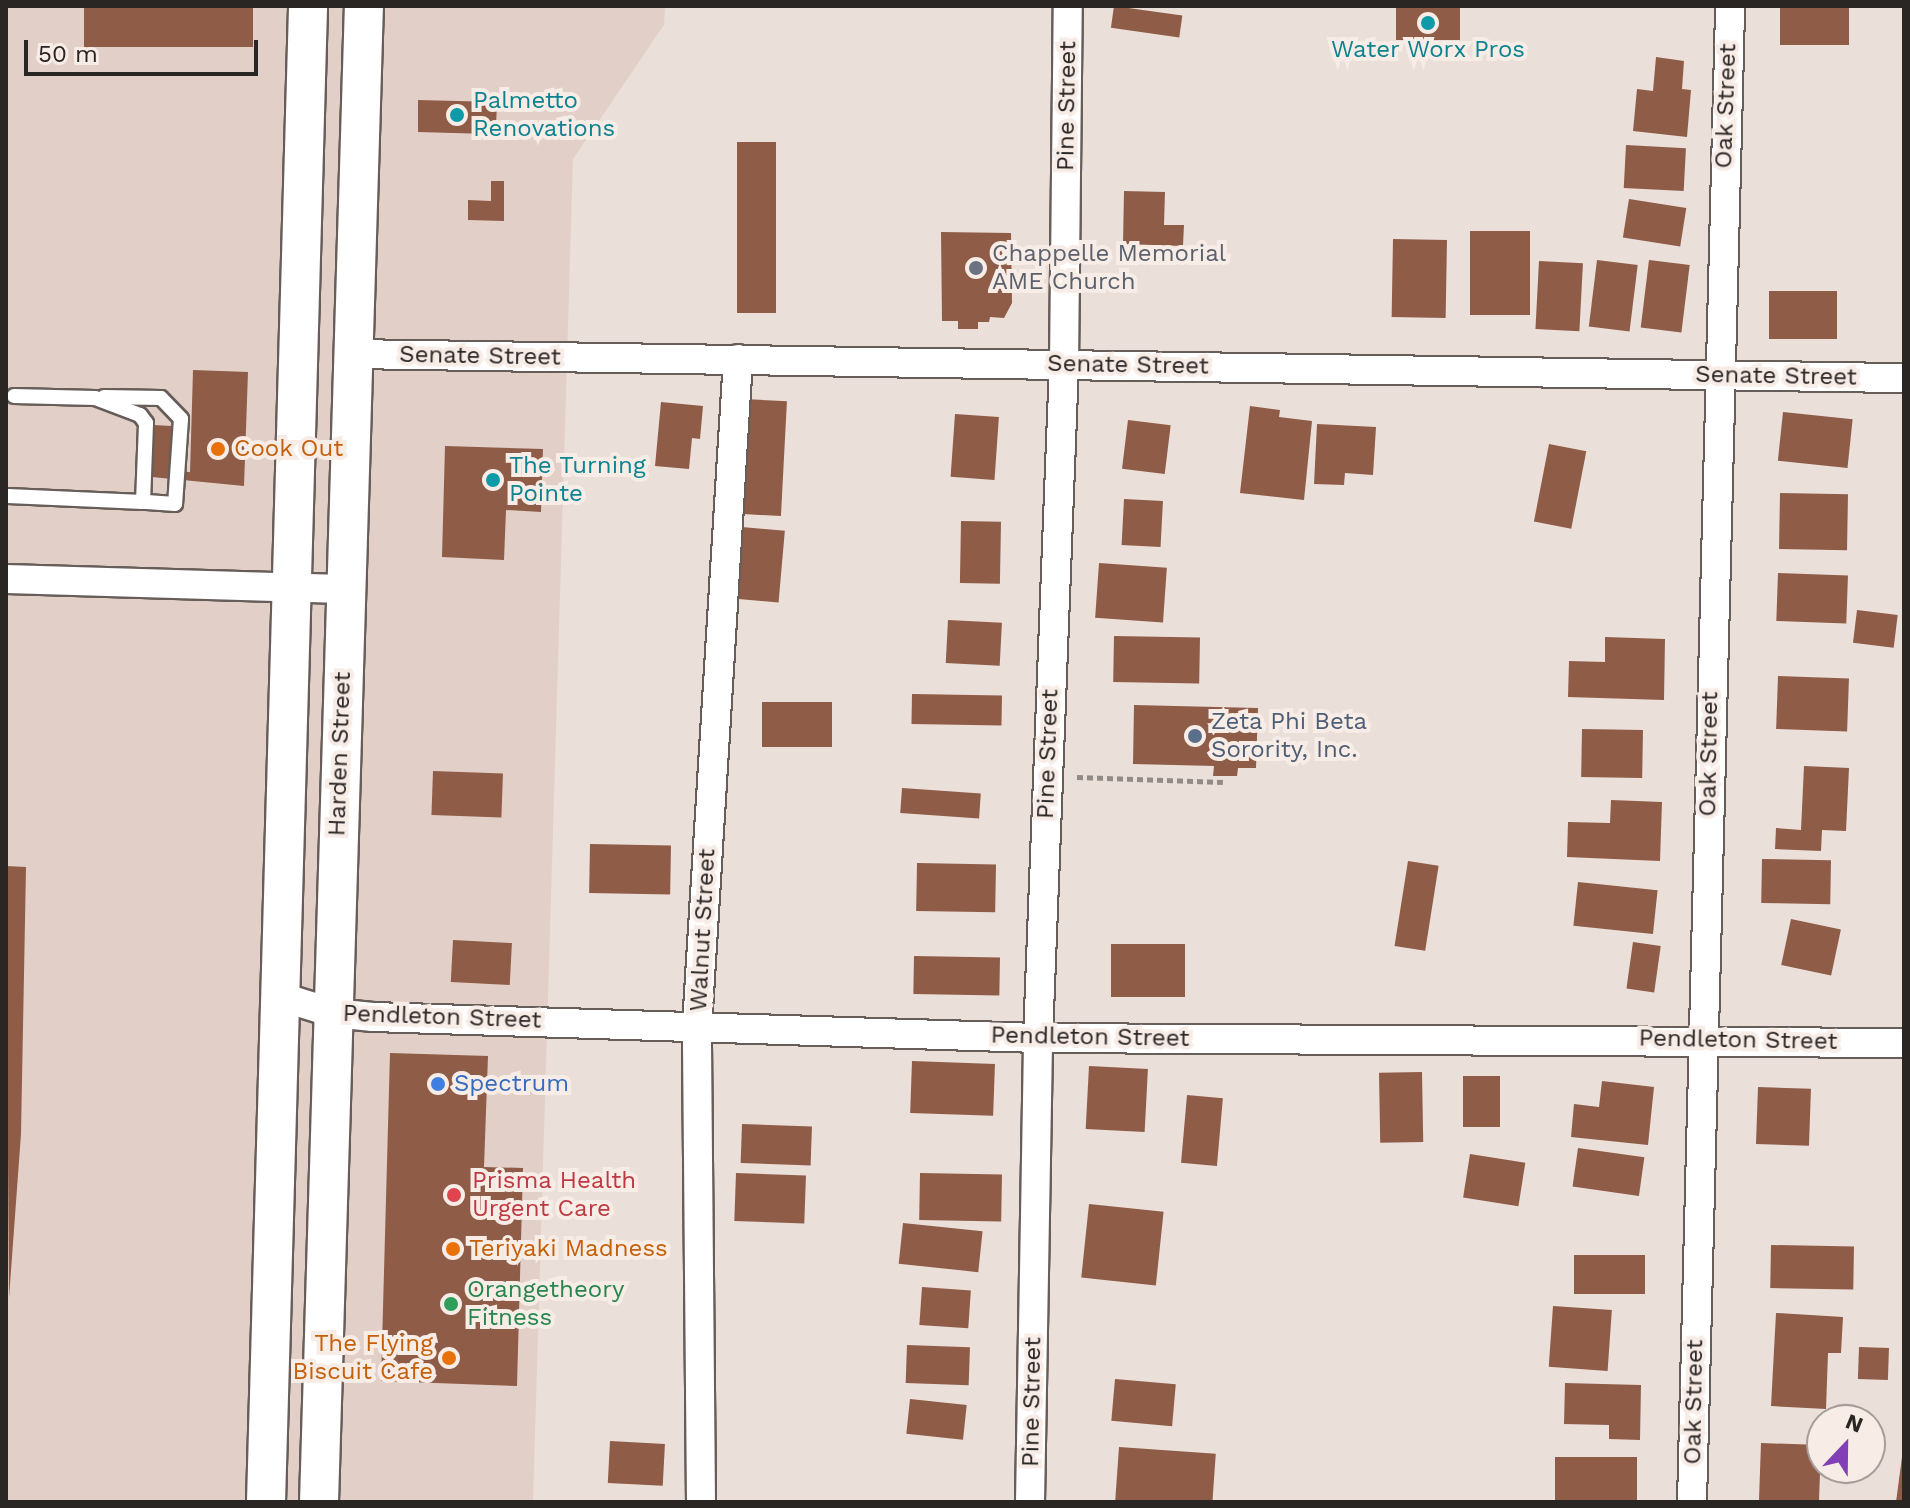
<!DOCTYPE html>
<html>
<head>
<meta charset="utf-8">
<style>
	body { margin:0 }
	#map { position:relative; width:1910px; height:1508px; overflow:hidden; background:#ebdfda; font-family:"Work Sans",sans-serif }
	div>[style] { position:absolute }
	.built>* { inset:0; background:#e2d0c8 }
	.building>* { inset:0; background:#8f5c47; transform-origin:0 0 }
	.path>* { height:5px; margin-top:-2.5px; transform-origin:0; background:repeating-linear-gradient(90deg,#928a86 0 6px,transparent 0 10px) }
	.roads { filter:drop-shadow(2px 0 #675d59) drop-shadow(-2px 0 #675d59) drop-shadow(0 2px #675d59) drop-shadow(0 -2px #675d59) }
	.lane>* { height:14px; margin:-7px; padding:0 7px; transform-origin:7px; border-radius:7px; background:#fff }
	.street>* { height:28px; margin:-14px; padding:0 14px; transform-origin:14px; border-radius:14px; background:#fff }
	.secondary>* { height:38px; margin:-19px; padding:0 19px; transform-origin:19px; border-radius:19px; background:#fff }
	.dots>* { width:22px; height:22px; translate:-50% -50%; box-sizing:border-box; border:4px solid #f8ece7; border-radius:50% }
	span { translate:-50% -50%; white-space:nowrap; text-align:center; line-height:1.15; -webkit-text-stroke:8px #f8ece7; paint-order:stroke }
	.culture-label { font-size:24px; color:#0d838f }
	.left { translate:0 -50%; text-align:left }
	.street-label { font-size:24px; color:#2a2624 }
	.worship-label { font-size:24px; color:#5b616d }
	.food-label { font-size:24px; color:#c56008 }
	.right { translate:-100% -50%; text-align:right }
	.service-label { font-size:24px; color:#4e5e75 }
	.shop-label { font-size:24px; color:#366cbe }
	.health-label { font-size:24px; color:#be3a42 }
	.leisure-label { font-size:24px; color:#27864d }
	.frame { position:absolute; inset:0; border:8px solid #2a2624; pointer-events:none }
	.north { position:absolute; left:1806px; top:1404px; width:80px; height:80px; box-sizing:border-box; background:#f8ece7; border:2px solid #a69d99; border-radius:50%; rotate:22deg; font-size:22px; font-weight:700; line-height:32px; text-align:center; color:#2a2624 }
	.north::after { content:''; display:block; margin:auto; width:28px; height:36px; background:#8140b5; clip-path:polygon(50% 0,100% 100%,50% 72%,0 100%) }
	.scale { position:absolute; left:24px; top:40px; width:234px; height:36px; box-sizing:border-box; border:4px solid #2a2624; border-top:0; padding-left:10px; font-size:24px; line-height:28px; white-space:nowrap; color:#2a2624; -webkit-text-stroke:6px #f8ece7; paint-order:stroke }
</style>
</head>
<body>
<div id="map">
	<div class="built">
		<div style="clip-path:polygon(6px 6px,665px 6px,664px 25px,573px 159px,533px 1502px,6px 1502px)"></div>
	</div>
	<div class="building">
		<div style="left:84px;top:6px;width:169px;height:41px"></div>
		<div style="left:1114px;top:6px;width:69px;height:22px;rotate:8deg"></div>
		<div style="left:1396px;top:6px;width:64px;height:34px"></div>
		<div style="left:1780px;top:6px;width:69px;height:39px"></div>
		<div style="clip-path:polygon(1656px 57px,1684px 61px,1682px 89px,1691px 90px,1687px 137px,1633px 131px,1637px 89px,1653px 91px)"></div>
		<div style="clip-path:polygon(418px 100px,497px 102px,496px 127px,490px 127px,489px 134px,418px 132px)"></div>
		<div style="left:737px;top:142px;width:39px;height:171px"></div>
		<div style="left:1626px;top:145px;width:60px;height:43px;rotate:3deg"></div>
		<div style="clip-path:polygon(491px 181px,504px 181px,504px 221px,468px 220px,468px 200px,491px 201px)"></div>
		<div style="clip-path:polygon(1124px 191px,1165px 192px,1164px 225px,1184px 225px,1183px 246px,1123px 244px)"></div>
		<div style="left:1629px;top:199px;width:58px;height:39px;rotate:9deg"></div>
		<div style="left:1470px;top:231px;width:60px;height:84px"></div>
		<div style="clip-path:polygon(941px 232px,1011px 233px,1012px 303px,1004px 318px,990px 317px,989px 322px,978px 322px,978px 329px,958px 329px,958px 321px,942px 321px)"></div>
		<div style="left:1393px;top:239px;width:54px;height:78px;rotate:1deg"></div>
		<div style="left:1597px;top:260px;width:41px;height:67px;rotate:7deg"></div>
		<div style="left:1649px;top:260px;width:41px;height:68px;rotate:7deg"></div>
		<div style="left:1539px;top:261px;width:44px;height:68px;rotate:3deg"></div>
		<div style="left:1769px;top:291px;width:68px;height:48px"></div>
		<div style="clip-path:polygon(193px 370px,248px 372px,244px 486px,152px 477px,154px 425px,172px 426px,171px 471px,190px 472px)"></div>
		<div style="left:745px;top:399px;width:42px;height:115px;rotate:3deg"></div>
		<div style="clip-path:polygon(661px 402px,703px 406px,700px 439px,692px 438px,689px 469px,655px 466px)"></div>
		<div style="clip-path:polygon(1250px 406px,1280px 410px,1279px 417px,1312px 421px,1304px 500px,1240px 493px)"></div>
		<div style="left:1783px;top:412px;width:70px;height:49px;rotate:6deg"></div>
		<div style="left:955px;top:414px;width:44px;height:63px;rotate:4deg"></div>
		<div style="left:1128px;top:420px;width:43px;height:49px;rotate:7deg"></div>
		<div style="clip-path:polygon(1317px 424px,1376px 427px,1373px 475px,1345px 473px,1344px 485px,1314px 484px)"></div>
		<div style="left:1549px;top:444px;width:38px;height:79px;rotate:11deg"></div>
		<div style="clip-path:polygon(445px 446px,543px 449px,541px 512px,506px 510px,504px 560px,442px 557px)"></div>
		<div style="left:1780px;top:493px;width:68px;height:56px;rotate:1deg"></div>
		<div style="left:1124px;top:499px;width:39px;height:46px;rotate:3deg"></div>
		<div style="left:961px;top:521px;width:40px;height:62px;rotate:1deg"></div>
		<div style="left:742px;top:527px;width:43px;height:72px;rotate:5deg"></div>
		<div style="left:1099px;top:563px;width:68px;height:55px;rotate:4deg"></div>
		<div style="left:1778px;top:573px;width:70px;height:48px;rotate:2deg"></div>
		<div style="left:1857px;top:610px;width:41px;height:33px;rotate:7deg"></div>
		<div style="left:948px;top:620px;width:54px;height:43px;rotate:3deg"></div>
		<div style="left:1114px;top:636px;width:86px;height:46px;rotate:1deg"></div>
		<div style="clip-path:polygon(1605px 637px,1665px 639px,1664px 700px,1568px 697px,1569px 661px,1605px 662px)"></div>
		<div style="left:1778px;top:676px;width:71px;height:53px;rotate:2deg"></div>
		<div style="left:912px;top:694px;width:90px;height:30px;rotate:1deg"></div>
		<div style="left:832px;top:702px;width:45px;height:70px;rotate:90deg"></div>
		<div style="clip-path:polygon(1134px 705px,1258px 708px,1256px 768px,1238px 768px,1237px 776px,1213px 776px,1214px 766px,1133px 764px)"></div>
		<div style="left:1582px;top:729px;width:61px;height:48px;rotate:1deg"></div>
		<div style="clip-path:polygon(1804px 766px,1849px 768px,1846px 831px,1822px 830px,1821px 851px,1775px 849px,1776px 828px,1801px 830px)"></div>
		<div style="left:433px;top:771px;width:70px;height:44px;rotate:2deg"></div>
		<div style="left:902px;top:788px;width:79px;height:25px;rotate:4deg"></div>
		<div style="clip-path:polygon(1611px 800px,1662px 802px,1660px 861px,1567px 857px,1568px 822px,1610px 823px)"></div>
		<div style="left:590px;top:844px;width:81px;height:49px;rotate:1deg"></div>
		<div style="left:1762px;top:859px;width:69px;height:44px;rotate:1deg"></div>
		<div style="left:1408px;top:861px;width:31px;height:86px;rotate:9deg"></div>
		<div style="left:917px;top:863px;width:79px;height:48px;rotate:1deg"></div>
		<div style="clip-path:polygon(6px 866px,26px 867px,21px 1134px,9px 1298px)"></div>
		<div style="left:1578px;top:882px;width:80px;height:44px;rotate:6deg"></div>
		<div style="left:1791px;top:919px;width:51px;height:47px;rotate:12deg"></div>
		<div style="left:453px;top:940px;width:59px;height:42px;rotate:3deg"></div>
		<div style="left:1633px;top:942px;width:28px;height:47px;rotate:8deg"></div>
		<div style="left:1185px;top:944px;width:53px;height:74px;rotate:90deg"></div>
		<div style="left:914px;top:956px;width:86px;height:38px;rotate:1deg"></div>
		<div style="clip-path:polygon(390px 1053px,488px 1056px,484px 1167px,523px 1168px,517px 1386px,381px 1381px)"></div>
		<div style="left:912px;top:1061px;width:83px;height:52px;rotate:2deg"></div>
		<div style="left:1089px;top:1066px;width:59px;height:63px;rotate:3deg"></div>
		<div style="left:1422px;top:1072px;width:70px;height:43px;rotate:89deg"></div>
		<div style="left:1463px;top:1076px;width:37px;height:51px"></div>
		<div style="clip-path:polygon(1602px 1081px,1654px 1087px,1648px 1145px,1571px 1137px,1574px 1104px,1599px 1107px)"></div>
		<div style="left:1758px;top:1087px;width:53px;height:57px;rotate:2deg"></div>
		<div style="left:1187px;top:1095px;width:36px;height:68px;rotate:5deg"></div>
		<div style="left:742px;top:1124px;width:70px;height:39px;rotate:2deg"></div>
		<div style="left:1578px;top:1148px;width:67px;height:39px;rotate:8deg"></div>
		<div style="left:1470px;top:1154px;width:56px;height:44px;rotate:9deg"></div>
		<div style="left:736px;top:1173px;width:70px;height:48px;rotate:2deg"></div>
		<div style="left:920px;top:1173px;width:82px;height:47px;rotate:1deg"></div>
		<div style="left:1089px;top:1204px;width:75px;height:74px;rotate:6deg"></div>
		<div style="left:903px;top:1223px;width:80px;height:41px;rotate:6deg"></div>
		<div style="left:1771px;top:1245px;width:83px;height:43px;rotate:1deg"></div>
		<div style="left:1574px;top:1255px;width:71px;height:39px"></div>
		<div style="left:922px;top:1287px;width:49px;height:38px;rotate:4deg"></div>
		<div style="left:1553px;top:1306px;width:59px;height:61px;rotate:4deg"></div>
		<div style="clip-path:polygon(1776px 1313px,1843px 1317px,1841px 1353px,1828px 1353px,1826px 1409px,1771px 1406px)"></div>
		<div style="left:907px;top:1345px;width:63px;height:38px;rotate:2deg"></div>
		<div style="left:1859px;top:1347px;width:30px;height:32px;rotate:2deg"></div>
		<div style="left:1115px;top:1379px;width:61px;height:42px;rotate:5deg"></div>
		<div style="clip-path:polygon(1565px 1383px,1641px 1385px,1640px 1440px,1609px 1439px,1609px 1425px,1564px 1424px)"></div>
		<div style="left:910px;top:1399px;width:57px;height:35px;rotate:6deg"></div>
		<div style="left:610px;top:1441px;width:55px;height:42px;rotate:3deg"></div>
		<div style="left:1761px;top:1443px;width:60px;height:59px;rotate:2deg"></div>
		<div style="left:1119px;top:1447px;width:97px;height:55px;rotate:4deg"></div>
		<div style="left:1555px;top:1457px;width:82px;height:44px"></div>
		<div style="clip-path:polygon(1902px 1457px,1904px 1502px,1896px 1502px)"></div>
	</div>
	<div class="path">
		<div style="left:1077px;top:777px;width:146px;rotate:2deg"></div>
	</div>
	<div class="roads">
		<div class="lane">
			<div style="left:104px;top:397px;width:57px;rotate:1deg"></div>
			<div style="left:161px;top:398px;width:29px;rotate:46deg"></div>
			<div style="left:181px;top:419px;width:85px;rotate:94deg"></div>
			<div style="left:175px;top:504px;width:32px;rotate:-176deg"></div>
			<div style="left:8px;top:496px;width:135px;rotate:2.5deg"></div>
			<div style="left:143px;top:502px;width:79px;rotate:-87.8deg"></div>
			<div style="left:146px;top:423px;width:10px;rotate:-127deg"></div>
			<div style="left:140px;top:415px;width:48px;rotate:-159.3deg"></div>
			<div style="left:95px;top:398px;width:81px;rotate:-178.6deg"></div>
		</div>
		<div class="street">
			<div style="left:351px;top:354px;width:1553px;rotate:0.89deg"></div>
			<div style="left:6px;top:579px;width:339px;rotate:1.7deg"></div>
			<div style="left:279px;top:996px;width:57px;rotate:17.5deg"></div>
			<div style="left:333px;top:1013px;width:40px;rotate:5.7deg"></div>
			<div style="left:373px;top:1017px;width:665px;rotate:1.81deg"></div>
			<div style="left:1038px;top:1038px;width:866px;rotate:0.33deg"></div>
			<div style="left:701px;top:1502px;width:476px;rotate:-90.5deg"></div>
			<div style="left:697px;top:1026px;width:668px;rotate:-86.48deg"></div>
			<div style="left:1030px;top:1502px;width:464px;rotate:-89deg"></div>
			<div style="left:1038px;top:1038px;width:675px;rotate:-87.79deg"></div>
			<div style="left:1064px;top:364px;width:358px;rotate:-89.4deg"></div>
			<div style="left:1692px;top:1502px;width:1496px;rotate:-88.54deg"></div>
		</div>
		<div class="secondary">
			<div style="left:266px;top:1502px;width:1497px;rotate:-88.39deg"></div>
			<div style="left:319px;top:1502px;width:1497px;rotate:-88.28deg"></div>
		</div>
	</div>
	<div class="dots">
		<div style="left:1428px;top:23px;background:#0f9aa8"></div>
		<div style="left:457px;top:115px;background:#0f9aa8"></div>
		<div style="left:976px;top:268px;background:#6b7280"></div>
		<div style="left:218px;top:449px;background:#e8710a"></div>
		<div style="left:493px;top:480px;background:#0f9aa8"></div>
		<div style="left:1195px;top:736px;background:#5c6f8a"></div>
		<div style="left:438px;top:1084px;background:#3f7fe0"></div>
		<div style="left:454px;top:1195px;background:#e0444e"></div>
		<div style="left:453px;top:1249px;background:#e8710a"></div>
		<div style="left:451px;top:1304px;background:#2e9e5b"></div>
		<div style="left:449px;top:1358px;background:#e8710a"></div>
	</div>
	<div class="culture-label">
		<span style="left:1428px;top:50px">Water Worx Pros</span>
		<span class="left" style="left:473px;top:115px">Palmetto<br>Renovations</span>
		<span class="left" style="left:509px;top:480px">The Turning<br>Pointe</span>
	</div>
	<div class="street-label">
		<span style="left:1067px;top:106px;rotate:-89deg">Pine Street</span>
		<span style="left:1726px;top:106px;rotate:-88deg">Oak Street</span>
		<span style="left:480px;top:356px;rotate:1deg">Senate Street</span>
		<span style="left:1128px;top:365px;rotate:1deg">Senate Street</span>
		<span style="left:1776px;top:376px;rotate:1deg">Senate Street</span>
		<span style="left:340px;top:754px;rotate:-88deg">Harden Street</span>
		<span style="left:1048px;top:754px;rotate:-88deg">Pine Street</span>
		<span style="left:1709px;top:754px;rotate:-89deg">Oak Street</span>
		<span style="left:703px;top:930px;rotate:-87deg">Walnut Street</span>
		<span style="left:442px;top:1017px;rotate:2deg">Pendleton Street</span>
		<span style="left:1090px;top:1037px;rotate:1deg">Pendleton Street</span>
		<span style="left:1738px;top:1040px;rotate:1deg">Pendleton Street</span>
		<span style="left:1032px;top:1402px;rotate:-89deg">Pine Street</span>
		<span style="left:1694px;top:1402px;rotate:-89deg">Oak Street</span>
	</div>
	<div class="worship-label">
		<span class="left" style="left:992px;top:268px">Chappelle Memorial<br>AME Church</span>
	</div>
	<div class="food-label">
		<span class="left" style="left:234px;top:449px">Cook Out</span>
		<span class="left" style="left:469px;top:1249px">Teriyaki Madness</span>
		<span class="right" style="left:433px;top:1358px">The Flying<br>Biscuit Cafe</span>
	</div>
	<div class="service-label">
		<span class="left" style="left:1211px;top:736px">Zeta Phi Beta<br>Sorority, Inc.</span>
	</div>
	<div class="shop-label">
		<span class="left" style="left:454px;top:1084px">Spectrum</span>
	</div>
	<div class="health-label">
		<span class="left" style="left:472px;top:1195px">Prisma Health<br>Urgent Care</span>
	</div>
	<div class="leisure-label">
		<span class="left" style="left:467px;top:1304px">Orangetheory<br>Fitness</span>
	</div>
	<div class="frame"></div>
	<div class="north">N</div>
	<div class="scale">50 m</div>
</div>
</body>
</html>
